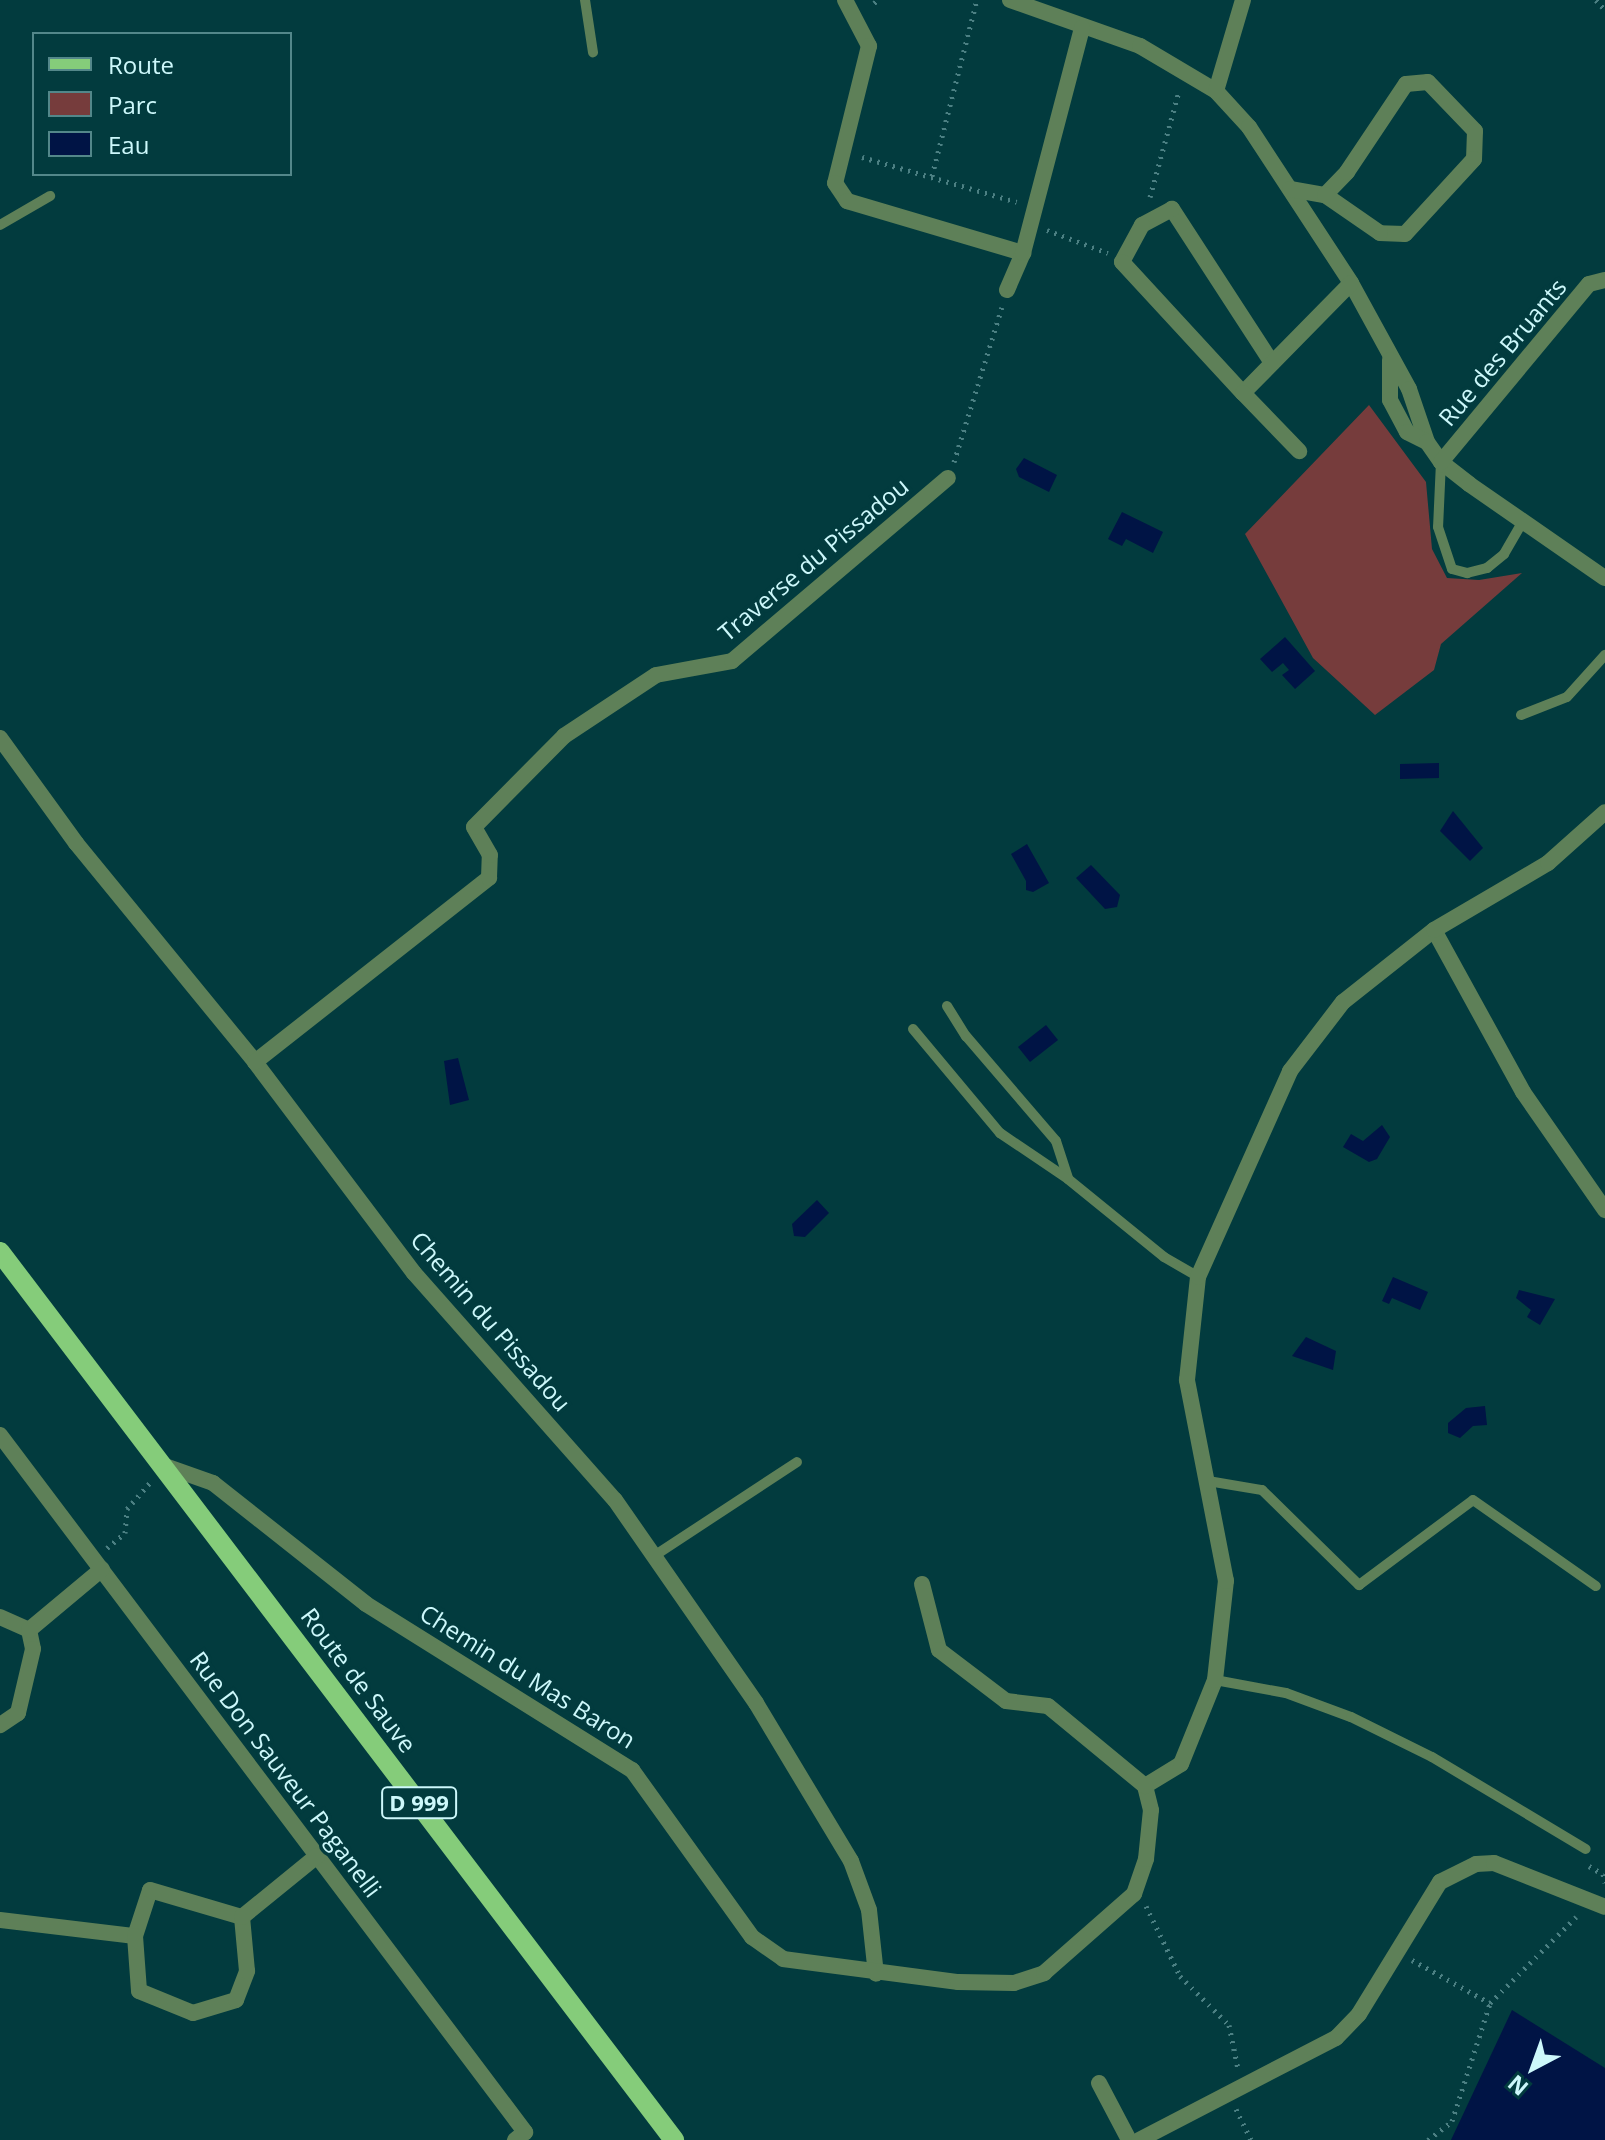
<!DOCTYPE html>
<style>
body{margin:0}
#map{position:relative;width:1605px;height:2140px;overflow:hidden;background:#023b3e;font-family:"Open Sans",sans-serif}
div>[style]{position:absolute}
.green>*{inset:0;background:#763c3c}
.water>*{inset:0;background:#001445}
.path>*{height:5px;margin-top:-2.5px;transform-origin:0;background:repeating-linear-gradient(90deg,#4c8083 0 2px,transparent 0 8px)}
.lane>*{height:10px;margin:-5px;padding:0 5px;transform-origin:5px;border-radius:5px;background:#5e8058}
.street>*{height:16px;margin:-8px;padding:0 8px;transform-origin:8px;border-radius:8px;background:#5e8058}
.primary>*{height:20px;margin:-10px;padding:0 10px;transform-origin:10px;border-radius:10px;background:#85cc7a}
span{translate:-50% -50%;white-space:nowrap;text-align:center;line-height:1.15;-webkit-text-stroke:7px #023b3e;paint-order:stroke}
.shield-label span{padding:2px 6px;background:#023b3e;border:2px solid;border-radius:6px;-webkit-text-stroke-width:0}
.shield-label{font-size:22px;color:#cdf8fb;font-weight:700}
.street-label{font-size:24px;color:#cdf8fb}
.legend{position:absolute;left:32px;top:32px;width:260px;height:144px;box-sizing:border-box;background:#023b3e;border:2px solid #53878a;margin:0;padding:10px 14px;list-style:none;font-size:24px;color:#cdf8fb}
.legend li{display:flex;align-items:center;gap:16px;height:40px}
.legend b{width:40px;border:2px solid #53878a}
.north{position:absolute;left:1493px;top:2028px;width:80px;height:80px;-webkit-text-stroke:6px #023b3e;paint-order:stroke;rotate:221deg;font-size:22px;font-weight:700;line-height:32px;text-align:center;color:#cdf8fb}
.north::after{content:'';display:block;margin:auto;width:28px;height:36px;background:#cdf8fb;clip-path:polygon(50% 0,100% 100%,50% 72%,0 100%)}
</style>
<div id="map">
<div class="green">
<div style="clip-path:polygon(1369px 405px,1426px 482px,1432px 549px,1447px 578px,1479px 580px,1522px 573px,1441px 644px,1434px 670px,1375px 715px,1313px 658px,1245px 534px)"></div>
</div>
<div class="water">
<div style="clip-path:polygon(1024px 458px,1057px 475px,1049px 492px,1019px 477px,1016px 469px)"></div>
<div style="clip-path:polygon(1122px 512px,1163px 532px,1153px 553px,1126px 539px,1122px 546px,1108px 539px)"></div>
<div style="clip-path:polygon(1285px 637px,1315px 671px,1295px 689px,1282px 675px,1289px 670px,1283px 663px,1272px 672px,1260px 659px)"></div>
<div style="clip-path:polygon(1439px 763px,1439px 778px,1400px 779px,1400px 764px)"></div>
<div style="clip-path:polygon(1453px 811px,1483px 848px,1470px 861px,1440px 831px)"></div>
<div style="clip-path:polygon(1027px 844px,1049px 883px,1033px 892px,1026px 890px,1026px 881px,1011px 854px)"></div>
<div style="clip-path:polygon(1091px 865px,1120px 895px,1117px 907px,1105px 909px,1076px 878px)"></div>
<div style="clip-path:polygon(1046px 1025px,1058px 1040px,1030px 1062px,1018px 1047px)"></div>
<div style="clip-path:polygon(458px 1058px,469px 1100px,450px 1105px,444px 1061px)"></div>
<div style="clip-path:polygon(1382px 1125px,1390px 1137px,1377px 1159px,1369px 1162px,1343px 1147px,1351px 1134px,1363px 1141px)"></div>
<div style="clip-path:polygon(817px 1200px,829px 1213px,805px 1237px,794px 1236px,792px 1224px)"></div>
<div style="clip-path:polygon(1393px 1277px,1428px 1292px,1420px 1310px,1392px 1298px,1389px 1304px,1382px 1301px)"></div>
<div style="clip-path:polygon(1519px 1290px,1555px 1299px,1540px 1325px,1527px 1317px,1531px 1310px,1516px 1298px)"></div>
<div style="clip-path:polygon(1306px 1337px,1336px 1351px,1333px 1370px,1292px 1356px)"></div>
<div style="clip-path:polygon(1485px 1406px,1487px 1425px,1473px 1426px,1460px 1438px,1448px 1433px,1448px 1423px,1466px 1408px)"></div>
<div style="clip-path:polygon(1512px 2010px,1605px 2068px,1605px 2140px,1451px 2140px)"></div>
</div>
<div class="path">
<div style="left:1596px;top:0;width:13px;rotate:48deg"></div>
<div style="left:874px;top:3px;width:5px;rotate:-37deg"></div>
<div style="left:862px;top:157px;width:161px;rotate:16.2deg"></div>
<div style="left:932px;top:176px;width:182px;rotate:-75.7deg"></div>
<div style="left:1150px;top:197px;width:110px;rotate:-74.7deg"></div>
<div style="left:1047px;top:230px;width:65px;rotate:20.7deg"></div>
<div style="left:954px;top:462px;width:162px;rotate:-72.8deg"></div>
<div style="left:107px;top:1548px;width:23px;rotate:-40deg"></div>
<div style="left:125px;top:1533px;width:24px;rotate:-85deg"></div>
<div style="left:127px;top:1509px;width:35px;rotate:-49deg"></div>
<div style="left:1589px;top:1866px;width:16px;rotate:30deg"></div>
<div style="left:1603px;top:1874px;width:9px;rotate:77deg"></div>
<div style="left:1146px;top:1906px;width:78px;rotate:64.1deg"></div>
<div style="left:1180px;top:1976px;width:69px;rotate:45deg"></div>
<div style="left:1229px;top:2025px;width:45px;rotate:78.4deg"></div>
<div style="left:1412px;top:1960px;width:89px;rotate:28.9deg"></div>
<div style="left:1236px;top:2109px;width:34px;rotate:64deg"></div>
<div style="left:1428px;top:2140px;width:31px;rotate:-38deg"></div>
<div style="left:1452px;top:2121px;width:124px;rotate:-72.1deg"></div>
<div style="left:1490px;top:2003px;width:122px;rotate:-45deg"></div>
</div>
<div class="lane">
<div style="left:585px;top:0;width:53px;rotate:81.3deg"></div>
<div style="left:0;top:225px;width:58px;rotate:-30.1deg"></div>
<div style="left:1441px;top:462px;width:65px;rotate:92.6deg"></div>
<div style="left:1438px;top:527px;width:44px;rotate:71.6deg"></div>
<div style="left:1452px;top:569px;width:16px;rotate:15deg"></div>
<div style="left:1467px;top:573px;width:21px;rotate:-14deg"></div>
<div style="left:1487px;top:568px;width:22px;rotate:-39deg"></div>
<div style="left:1504px;top:554px;width:38px;rotate:-60deg"></div>
<div style="left:1521px;top:715px;width:49px;rotate:-21.4deg"></div>
<div style="left:1567px;top:697px;width:57px;rotate:-47.9deg"></div>
<div style="left:947px;top:1006px;width:36px;rotate:58deg"></div>
<div style="left:966px;top:1036px;width:138px;rotate:49.4deg"></div>
<div style="left:1056px;top:1141px;width:40px;rotate:72deg"></div>
<div style="left:1068px;top:1179px;width:124px;rotate:39.1deg"></div>
<div style="left:1164px;top:1257px;width:39px;rotate:30deg"></div>
<div style="left:913px;top:1029px;width:136px;rotate:50.1deg"></div>
<div style="left:1000px;top:1133px;width:82px;rotate:34.1deg"></div>
<div style="left:1208px;top:1481px;width:55px;rotate:9.5deg"></div>
<div style="left:1262px;top:1490px;width:136px;rotate:44.4deg"></div>
<div style="left:1359px;top:1585px;width:142px;rotate:-36.7deg"></div>
<div style="left:1473px;top:1500px;width:150px;rotate:35deg"></div>
<div style="left:654px;top:1556px;width:171px;rotate:-33.3deg"></div>
<div style="left:1215px;top:1680px;width:72px;rotate:10.4deg"></div>
<div style="left:1286px;top:1693px;width:69px;rotate:20.3deg"></div>
<div style="left:1351px;top:1717px;width:90px;rotate:26.3deg"></div>
<div style="left:1432px;top:1757px;width:179px;rotate:30.9deg"></div>
</div>
<div class="street">
<div style="left:845px;top:0;width:52px;rotate:62.4deg"></div>
<div style="left:869px;top:46px;width:141px;rotate:103.9deg"></div>
<div style="left:835px;top:183px;width:22px;rotate:56deg"></div>
<div style="left:847px;top:201px;width:184px;rotate:16.5deg"></div>
<div style="left:1010px;top:0;width:138px;rotate:19.5deg"></div>
<div style="left:1140px;top:46px;width:88px;rotate:30.6deg"></div>
<div style="left:1216px;top:91px;width:49px;rotate:47.5deg"></div>
<div style="left:1249px;top:127px;width:186px;rotate:56.8deg"></div>
<div style="left:1351px;top:283px;width:121px;rotate:61.3deg"></div>
<div style="left:1409px;top:389px;width:56px;rotate:71.2deg"></div>
<div style="left:1216px;top:91px;width:95px;rotate:-73.5deg"></div>
<div style="left:1290px;top:189px;width:36px;rotate:10deg"></div>
<div style="left:1325px;top:195px;width:32px;rotate:-46deg"></div>
<div style="left:1347px;top:172px;width:106px;rotate:-56.2deg"></div>
<div style="left:1406px;top:84px;width:22px;rotate:-5deg"></div>
<div style="left:1428px;top:82px;width:68px;rotate:46.2deg"></div>
<div style="left:1475px;top:131px;width:28px;rotate:92deg"></div>
<div style="left:1474px;top:159px;width:102px;rotate:132.6deg"></div>
<div style="left:1405px;top:234px;width:25px;rotate:-178deg"></div>
<div style="left:1380px;top:233px;width:67px;rotate:-145.4deg"></div>
<div style="left:1007px;top:290px;width:40px;rotate:-66.6deg"></div>
<div style="left:1023px;top:253px;width:233px;rotate:-75.3deg"></div>
<div style="left:1390px;top:360px;width:40px;rotate:90deg"></div>
<div style="left:1390px;top:400px;width:36px;rotate:62deg"></div>
<div style="left:1407px;top:432px;width:22px;rotate:27deg"></div>
<div style="left:1427px;top:442px;width:24px;rotate:55deg"></div>
<div style="left:1441px;top:462px;width:36px;rotate:38deg"></div>
<div style="left:1469px;top:484px;width:165px;rotate:34.7deg"></div>
<div style="left:1272px;top:363px;width:184px;rotate:-123deg"></div>
<div style="left:1172px;top:209px;width:34px;rotate:152deg"></div>
<div style="left:1142px;top:225px;width:42px;rotate:118.4deg"></div>
<div style="left:1122px;top:262px;width:178px;rotate:47.3deg"></div>
<div style="left:1243px;top:393px;width:154px;rotate:-45.5deg"></div>
<div style="left:1243px;top:393px;width:81px;rotate:46deg"></div>
<div style="left:1441px;top:462px;width:231px;rotate:-50.3deg"></div>
<div style="left:1589px;top:284px;width:16px;rotate:-14deg"></div>
<div style="left:0;top:738px;width:130px;rotate:54.1deg"></div>
<div style="left:76px;top:843px;width:283px;rotate:50.7deg"></div>
<div style="left:255px;top:1062px;width:264px;rotate:53deg"></div>
<div style="left:414px;top:1273px;width:303px;rotate:48.5deg"></div>
<div style="left:615px;top:1500px;width:247px;rotate:55.2deg"></div>
<div style="left:756px;top:1703px;width:184px;rotate:59deg"></div>
<div style="left:851px;top:1861px;width:52px;rotate:69.8deg"></div>
<div style="left:869px;top:1910px;width:64px;rotate:83.8deg"></div>
<div style="left:1434px;top:930px;width:185px;rotate:61.2deg"></div>
<div style="left:1523px;top:1092px;width:144px;rotate:55.2deg"></div>
<div style="left:255px;top:1062px;width:298px;rotate:-38.2deg"></div>
<div style="left:489px;top:878px;width:23px;rotate:-88deg"></div>
<div style="left:490px;top:855px;width:32px;rotate:-120deg"></div>
<div style="left:474px;top:827px;width:128px;rotate:-45.3deg"></div>
<div style="left:564px;top:736px;width:110px;rotate:-33.5deg"></div>
<div style="left:656px;top:675px;width:77px;rotate:-10.4deg"></div>
<div style="left:732px;top:661px;width:283px;rotate:-40.3deg"></div>
<div style="left:0;top:1435px;width:873px;rotate:53.01deg"></div>
<div style="left:525px;top:2132px;width:13px;rotate:141deg"></div>
<div style="left:165px;top:1466px;width:51px;rotate:19.5deg"></div>
<div style="left:213px;top:1483px;width:195px;rotate:38.3deg"></div>
<div style="left:366px;top:1604px;width:314px;rotate:32deg"></div>
<div style="left:632px;top:1770px;width:206px;rotate:54.3deg"></div>
<div style="left:752px;top:1937px;width:38px;rotate:35deg"></div>
<div style="left:783px;top:1959px;width:177px;rotate:7.5deg"></div>
<div style="left:958px;top:1982px;width:56px;rotate:1deg"></div>
<div style="left:1014px;top:1983px;width:32px;rotate:-18deg"></div>
<div style="left:1044px;top:1973px;width:120px;rotate:-41.3deg"></div>
<div style="left:1134px;top:1894px;width:37px;rotate:-71deg"></div>
<div style="left:1146px;top:1859px;width:49px;rotate:-84.2deg"></div>
<div style="left:1151px;top:1810px;width:25px;rotate:-104deg"></div>
<div style="left:1145px;top:1786px;width:42px;rotate:-31.4deg"></div>
<div style="left:1181px;top:1764px;width:91px;rotate:-68deg"></div>
<div style="left:1215px;top:1680px;width:100px;rotate:-83.7deg"></div>
<div style="left:1226px;top:1581px;width:205px;rotate:-101deg"></div>
<div style="left:1187px;top:1380px;width:104px;rotate:-83.9deg"></div>
<div style="left:1198px;top:1277px;width:226px;rotate:-65.9deg"></div>
<div style="left:1290px;top:1071px;width:87px;rotate:-52.5deg"></div>
<div style="left:1343px;top:1002px;width:116px;rotate:-38.4deg"></div>
<div style="left:1434px;top:930px;width:132px;rotate:-30.4deg"></div>
<div style="left:1548px;top:863px;width:76px;rotate:-41.8deg"></div>
<div style="left:922px;top:1584px;width:68px;rotate:75.6deg"></div>
<div style="left:939px;top:1650px;width:84px;rotate:37.3deg"></div>
<div style="left:1006px;top:1701px;width:42px;rotate:6.8deg"></div>
<div style="left:1048px;top:1706px;width:126px;rotate:39.5deg"></div>
<div style="left:0;top:1617px;width:32px;rotate:24deg"></div>
<div style="left:29px;top:1630px;width:19px;rotate:78deg"></div>
<div style="left:33px;top:1649px;width:66px;rotate:103.2deg"></div>
<div style="left:18px;top:1713px;width:22px;rotate:146deg"></div>
<div style="left:29px;top:1630px;width:95px;rotate:-39.9deg"></div>
<div style="left:0;top:1920px;width:136px;rotate:6.8deg"></div>
<div style="left:135px;top:1936px;width:48px;rotate:-71.9deg"></div>
<div style="left:150px;top:1890px;width:96px;rotate:16.4deg"></div>
<div style="left:135px;top:1936px;width:55px;rotate:85.8deg"></div>
<div style="left:139px;top:1991px;width:58px;rotate:22.2deg"></div>
<div style="left:193px;top:2013px;width:45px;rotate:-16.8deg"></div>
<div style="left:236px;top:2000px;width:31px;rotate:-69deg"></div>
<div style="left:247px;top:1971px;width:54px;rotate:-95.3deg"></div>
<div style="left:242px;top:1917px;width:97px;rotate:-39.1deg"></div>
<div style="left:1099px;top:2083px;width:64px;rotate:62.2deg"></div>
<div style="left:1139px;top:2140px;width:222px;rotate:-27.4deg"></div>
<div style="left:1336px;top:2038px;width:33px;rotate:-46deg"></div>
<div style="left:1359px;top:2014px;width:155px;rotate:-58.5deg"></div>
<div style="left:1440px;top:1882px;width:40px;rotate:-26.6deg"></div>
<div style="left:1476px;top:1864px;width:18px;rotate:-3deg"></div>
<div style="left:1494px;top:1863px;width:119px;rotate:21.6deg"></div>
</div>
<div class="primary">
<div style="left:0;top:1252px;width:1115px;rotate:52.8deg"></div>
</div>
<div class="shield-label">
<span style="left:419px;top:1803px">D 999</span>
</div>
<div class="street-label">
<span style="left:1502px;top:352px;rotate:-50deg">Rue des Bruants</span>
<span style="left:813px;top:559px;rotate:-40deg">Traverse du Pissadou</span>
<span style="left:491px;top:1321px;rotate:49deg">Chemin du Pissadou</span>
<span style="left:528px;top:1676px;rotate:32deg">Chemin du Mas Baron</span>
<span style="left:359px;top:1680px;rotate:53deg">Route de Sauve</span>
<span style="left:286px;top:1774px;rotate:53deg">Rue Don Sauveur Paganelli</span>
</div>
<ul class="legend">
<li><b style="height:10px;background:#85cc7a"></b>Route</li>
<li><b style="height:22px;background:#763c3c"></b>Parc</li>
<li><b style="height:22px;background:#001445"></b>Eau</li>
</ul>
<div class="north">N</div>
</div>
